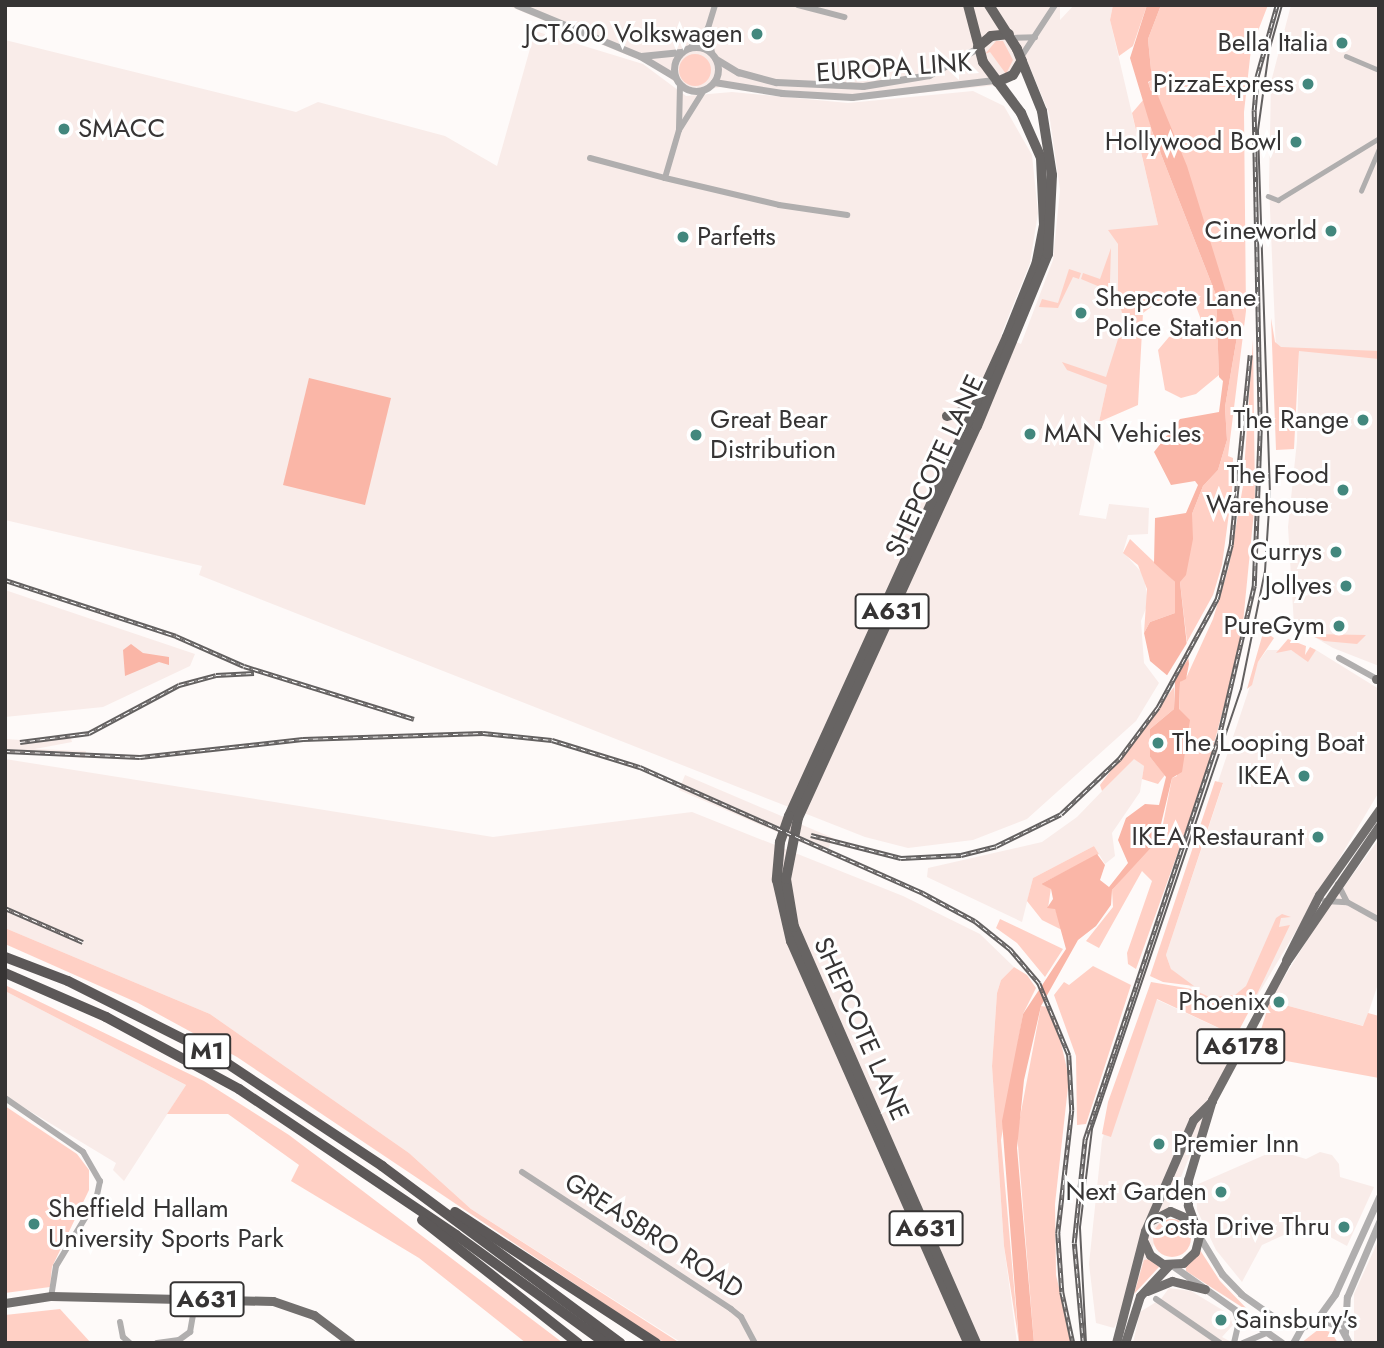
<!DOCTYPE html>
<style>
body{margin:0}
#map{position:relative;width:1384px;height:1348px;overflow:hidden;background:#fefaf9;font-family:Jost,sans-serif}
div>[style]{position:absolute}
.built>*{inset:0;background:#f9ece9}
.green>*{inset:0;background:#ffd0c5}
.round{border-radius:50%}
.water>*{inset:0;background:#fab6a7}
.pier>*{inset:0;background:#fefaf9}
.pedestrian>*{height:4.5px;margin:-2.25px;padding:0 2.25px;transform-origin:2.25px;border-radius:2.25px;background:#b0aeae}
.minor>*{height:6px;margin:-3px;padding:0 3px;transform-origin:3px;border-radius:3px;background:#b0aeae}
.tertiary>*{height:7px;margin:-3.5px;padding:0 3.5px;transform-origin:3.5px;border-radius:3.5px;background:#b0aeae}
.tertiary>.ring{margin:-3.5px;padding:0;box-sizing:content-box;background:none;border:7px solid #b0aeae;border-radius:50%}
.primary>*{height:9px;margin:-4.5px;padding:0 4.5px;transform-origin:4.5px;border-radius:4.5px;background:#726f6e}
.trunk>*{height:10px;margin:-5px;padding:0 5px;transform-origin:5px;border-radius:5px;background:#676463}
.motorway>*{height:10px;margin:-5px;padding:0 5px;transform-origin:5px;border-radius:5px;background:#5c5858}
.tram>*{height:2px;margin:-1px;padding:0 1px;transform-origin:1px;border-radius:1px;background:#636060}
.rail>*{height:4.5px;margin-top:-2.25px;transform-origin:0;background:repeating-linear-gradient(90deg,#fff 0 5px,#636060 0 10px);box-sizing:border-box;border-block:2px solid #636060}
.dots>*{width:19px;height:19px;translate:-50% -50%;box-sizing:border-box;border:4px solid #fff;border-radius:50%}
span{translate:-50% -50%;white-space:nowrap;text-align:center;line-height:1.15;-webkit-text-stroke:6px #fff;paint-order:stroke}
.shield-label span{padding:2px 5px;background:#fff;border:2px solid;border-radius:5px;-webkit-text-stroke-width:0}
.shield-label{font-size:24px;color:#363434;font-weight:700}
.poi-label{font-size:26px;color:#363434}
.right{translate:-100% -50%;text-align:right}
.left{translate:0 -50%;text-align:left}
.street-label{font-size:26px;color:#363434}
.frame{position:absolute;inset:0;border:7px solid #363434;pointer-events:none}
</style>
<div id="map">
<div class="built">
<div style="clip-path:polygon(506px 5px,1060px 5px,1060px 20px,1074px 5px,1113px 5px,1110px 20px,1158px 225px,1107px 385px,1079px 515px,1106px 519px,1109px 504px,1149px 508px,1148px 534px,1128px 535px,1123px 552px,1144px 575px,1148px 603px,1141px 621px,1144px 663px,1159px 683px,1136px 721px,1027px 819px,973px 840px,908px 848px,865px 837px,199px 575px,202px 566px,5px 520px,5px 40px,296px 112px,318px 102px,445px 136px,497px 166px,535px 31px,643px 64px,686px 96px,732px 92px,848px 103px,973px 91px,1004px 106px,1032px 155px,1038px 213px,1030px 263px,1001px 335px,1021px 344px,1053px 260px,1060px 190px,1049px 113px,1026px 58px,997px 85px,930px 92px,876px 97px,727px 86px,688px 93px,656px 67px)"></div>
<div style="clip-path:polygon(1291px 5px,1379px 5px,1379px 666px,1333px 648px,1294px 625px,1288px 527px,1297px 441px,1299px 352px,1276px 351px,1269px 186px,1271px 82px)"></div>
<div style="clip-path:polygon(5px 590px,195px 654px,190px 666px,103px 707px,5px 717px)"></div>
<div style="clip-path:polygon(1267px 650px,1291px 650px,1308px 661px,1316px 650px,1379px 689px,1379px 792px,1256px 998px,1228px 1004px,1195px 991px,1171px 969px,1166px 955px,1223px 784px,1218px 782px,1258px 662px)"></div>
<div style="clip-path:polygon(70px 735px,72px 742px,35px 749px,86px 751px,85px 758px,5px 753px,5px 739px,38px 741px)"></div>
<div style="clip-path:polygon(1134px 758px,1144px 766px,1140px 792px,1112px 833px,1115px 856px,1105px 864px,1094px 846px,1033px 878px,1022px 922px,927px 877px,928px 868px,1042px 842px,1077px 817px)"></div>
<div style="clip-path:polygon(5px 759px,493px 837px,692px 812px,903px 896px,980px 934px,1014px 967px,1001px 980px,997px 993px,992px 1066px,1004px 1246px,1017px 1343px,682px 1343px,471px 1209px,409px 1153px,210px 1014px,5px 928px)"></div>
<div style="clip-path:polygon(685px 775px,833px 838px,826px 853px,679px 790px)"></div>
<div style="clip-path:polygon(1379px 839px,1379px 981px,1364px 1026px,1270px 1001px,1318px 922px)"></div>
<div style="clip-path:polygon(5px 991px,186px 1085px,124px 1181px,113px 1170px,116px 1163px,5px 1096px)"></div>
<div style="clip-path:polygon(1149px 996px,1238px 1037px,1144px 1268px,1114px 1328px,1096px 1323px,1089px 1264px,1102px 1140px)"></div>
<div style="clip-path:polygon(1276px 1150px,1306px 1159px,1320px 1152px,1332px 1155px,1339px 1164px,1340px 1177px,1374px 1187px,1347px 1246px,1302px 1222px,1295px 1230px,1262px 1245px,1242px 1282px,1216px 1250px,1197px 1210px,1196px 1185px)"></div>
<div style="clip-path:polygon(1379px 1239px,1379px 1343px,1354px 1343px,1354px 1294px)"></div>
<div style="clip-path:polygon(1169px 1288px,1191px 1291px,1229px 1314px,1233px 1325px,1222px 1337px,1233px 1343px,1133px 1343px,1140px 1312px,1161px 1299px)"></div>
</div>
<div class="green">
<div style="clip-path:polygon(1113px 5px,1147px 5px,1133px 46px,1119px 56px,1110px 20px)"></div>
<div style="clip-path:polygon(1161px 5px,1268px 5px,1251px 49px,1244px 112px,1246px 311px,1228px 456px,1233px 458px,1232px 491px,1222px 565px,1213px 595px,1187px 642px,1180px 582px,1192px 514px,1203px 486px,1218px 470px,1227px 440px,1225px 407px,1238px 331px,1184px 164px,1148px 83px,1152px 80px,1148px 39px)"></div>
<div style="clip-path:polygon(996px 41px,1003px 41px,1013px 60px,1006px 74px,990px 52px,985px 54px)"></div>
<div class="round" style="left:679px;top:54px;width:32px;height:32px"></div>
<div style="clip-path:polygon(1144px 99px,1152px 131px,1216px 295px,1219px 375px,1196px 394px,1181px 398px,1165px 390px,1158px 350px,1169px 337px,1203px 325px,1194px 301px,1174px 290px,1143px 313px,1138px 405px,1099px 422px,1107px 385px,1067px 370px,1062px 362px,1106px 377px,1124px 320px,1118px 298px,1118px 244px,1108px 230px,1158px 225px,1132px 113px)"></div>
<div style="clip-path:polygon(1111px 248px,1110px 282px,1112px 292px,1081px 279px,1083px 273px,1100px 279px)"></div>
<div style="clip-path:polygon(1069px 269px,1081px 273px,1079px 279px,1073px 277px,1058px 308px,1039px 307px,1042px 299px,1058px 303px)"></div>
<div style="clip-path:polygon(1271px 318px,1275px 342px,1281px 347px,1379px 351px,1379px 359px,1299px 351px,1294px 449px,1276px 450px)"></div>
<div style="clip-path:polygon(1253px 339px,1255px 501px,1241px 643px,1205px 777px,1136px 969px,1128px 964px,1127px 953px,1152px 881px,1142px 871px,1099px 948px,1086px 941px,1113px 907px,1112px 890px,1161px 834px,1172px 778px,1177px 776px,1180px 682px,1187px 676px,1213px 619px,1229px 566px,1243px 486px)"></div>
<div style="clip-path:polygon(1130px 539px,1175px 582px,1175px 613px,1150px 622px,1144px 633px,1147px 589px,1138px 565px,1123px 553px)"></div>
<div style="clip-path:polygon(1272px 623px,1274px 627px,1267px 633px,1274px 638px,1258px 662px,1252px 685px,1247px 689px,1265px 626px)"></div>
<div style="clip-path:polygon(1310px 632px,1312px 634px,1366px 635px,1357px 644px,1324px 641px,1310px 635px)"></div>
<div style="clip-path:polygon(1288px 639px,1306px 646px,1305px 655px,1310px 647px,1316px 650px,1308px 662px,1291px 650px,1276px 653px)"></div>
<div style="clip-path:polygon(1174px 687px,1174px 709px,1150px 729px,1150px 757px,1165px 775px,1158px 784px,1142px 779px,1144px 766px,1134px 759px,1102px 791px,1100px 785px)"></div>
<div style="clip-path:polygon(1215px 781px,1223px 783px,1166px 955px,1171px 969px,1194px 986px,1163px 982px,1150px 976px)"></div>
<div style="clip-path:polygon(1094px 846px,1099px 854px,1041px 884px,1051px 888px,1048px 908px,1055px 908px,1062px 930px,1042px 920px,1027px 901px,1033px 878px)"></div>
<div style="clip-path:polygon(1282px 914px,1291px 917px,1281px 918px,1279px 927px,1290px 925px,1257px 994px,1230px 1001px,1215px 997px,1235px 995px,1246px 986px,1276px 918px)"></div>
<div style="clip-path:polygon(1000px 919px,1063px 949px,1045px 977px,1017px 943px,996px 928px)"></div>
<div style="clip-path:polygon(5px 928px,210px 1014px,409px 1153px,471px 1209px,680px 1343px,665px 1343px,642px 1329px,237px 1057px,138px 1003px,5px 944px)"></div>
<div style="clip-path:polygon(1093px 966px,1131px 985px,1086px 1124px,1077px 1125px,1076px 1056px,1054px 995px,1064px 982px,1069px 985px)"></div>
<div style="clip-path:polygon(1014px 967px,1027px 975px,1036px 988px,1023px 1014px,1001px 1140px,1019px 1343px,1004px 1246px,992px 1066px,997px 993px,1001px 980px)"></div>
<div style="clip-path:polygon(1151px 982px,1192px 989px,1223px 1003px,1256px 998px,1236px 1036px,1157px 999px,1111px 1137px,1102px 1134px,1108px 1102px)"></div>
<div style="clip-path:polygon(5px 985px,204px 1081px,289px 1135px,563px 1343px,526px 1343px,419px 1258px,291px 1181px,299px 1165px,228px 1114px,167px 1114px,186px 1085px,5px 991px)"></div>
<div style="clip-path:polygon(1270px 1001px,1363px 1026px,1368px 1013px,1379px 1016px,1379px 1078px,1253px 1055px)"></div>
<div style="clip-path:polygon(1041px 1006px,1048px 1007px,1057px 1025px,1069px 1078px,1055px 1204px,1056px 1275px,1072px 1343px,1034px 1343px,1017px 1133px)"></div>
<div style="clip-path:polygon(5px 1106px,77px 1154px,89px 1170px,89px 1190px,52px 1267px,50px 1287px,5px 1293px)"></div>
<div class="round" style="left:1153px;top:1219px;width:38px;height:38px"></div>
<div style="clip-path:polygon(1200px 1250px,1220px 1281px,1251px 1313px,1186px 1271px,1186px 1265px)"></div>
<div style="clip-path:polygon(1149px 1259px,1159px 1267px,1134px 1294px,1144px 1260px)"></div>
<div style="clip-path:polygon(60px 1309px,91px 1343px,5px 1343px,5px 1315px)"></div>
<div style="clip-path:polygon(1319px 1329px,1331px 1332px,1338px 1343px,1301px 1343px)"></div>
</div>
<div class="water">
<div style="clip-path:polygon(1147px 5px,1161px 5px,1148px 39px,1152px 80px,1148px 82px,1151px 91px,1156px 91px,1187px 166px,1238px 331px,1225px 407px,1227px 440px,1218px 470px,1203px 486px,1192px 514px,1193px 539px,1186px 575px,1180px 582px,1189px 664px,1186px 679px,1180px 682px,1179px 709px,1190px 720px,1182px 772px,1172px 778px,1157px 841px,1112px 890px,1111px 905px,1096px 926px,1078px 940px,1041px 1006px,1024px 1080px,1017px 1148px,1034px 1343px,1019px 1343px,1002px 1121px,1023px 1014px,1066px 949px,1055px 909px,1047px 908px,1053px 899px,1051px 889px,1041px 884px,1097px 854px,1105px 865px,1100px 880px,1109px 887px,1128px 863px,1118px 840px,1126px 818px,1145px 804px,1159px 805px,1166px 777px,1150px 757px,1150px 729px,1174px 709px,1175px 682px,1150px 661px,1144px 633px,1150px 622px,1175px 613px,1175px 582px,1154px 563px,1155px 518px,1186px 513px,1198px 485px,1195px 481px,1171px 485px,1154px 452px,1180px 419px,1219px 412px,1223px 381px,1219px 377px,1216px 295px,1152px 131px,1130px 58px)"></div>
<div style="clip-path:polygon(309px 378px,391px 398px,365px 505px,283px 485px)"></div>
<div style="clip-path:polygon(131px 644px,143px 653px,169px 657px,169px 665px,159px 662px,125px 676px,123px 650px)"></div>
</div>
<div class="pier">
<div style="clip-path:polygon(1190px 638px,1192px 653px,1171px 685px,1166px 677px)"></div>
</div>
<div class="pedestrian">
<div style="left:1346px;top:56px;width:36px;rotate:23deg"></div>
<div style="left:1361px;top:191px;width:46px;rotate:-66.8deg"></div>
<div style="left:1268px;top:196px;width:11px;rotate:22deg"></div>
<div style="left:1278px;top:200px;width:119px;rotate:-31.5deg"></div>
</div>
<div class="minor">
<div style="left:798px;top:5px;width:48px;rotate:14.6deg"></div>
<div style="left:708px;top:28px;width:25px;rotate:81deg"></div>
<div style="left:1011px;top:38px;width:24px;rotate:-2deg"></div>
<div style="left:691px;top:47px;width:25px;rotate:-48deg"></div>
<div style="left:708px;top:28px;width:24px;rotate:-73deg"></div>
<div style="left:1021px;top:57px;width:62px;rotate:-56.8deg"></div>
<div style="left:680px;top:85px;width:45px;rotate:91.3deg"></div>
<div style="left:679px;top:130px;width:50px;rotate:106.3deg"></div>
<div style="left:665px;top:178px;width:117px;rotate:13.3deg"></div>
<div style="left:779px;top:205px;width:69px;rotate:8.4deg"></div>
<div style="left:679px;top:130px;width:47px;rotate:-58deg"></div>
<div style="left:590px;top:158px;width:78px;rotate:14.9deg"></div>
<div style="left:1339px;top:658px;width:43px;rotate:28.9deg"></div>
<div style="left:1325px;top:901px;width:22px;rotate:3deg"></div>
<div style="left:1347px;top:902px;width:20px;rotate:-117deg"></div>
<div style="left:1347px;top:902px;width:37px;rotate:29deg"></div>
<div style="left:5px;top:1098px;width:95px;rotate:34.7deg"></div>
<div style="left:83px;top:1152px;width:34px;rotate:60deg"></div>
<div style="left:100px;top:1181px;width:19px;rotate:102deg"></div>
<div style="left:96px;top:1200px;width:77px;rotate:121.2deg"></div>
<div style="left:56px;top:1266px;width:30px;rotate:99deg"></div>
<div style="left:522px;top:1172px;width:250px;rotate:33.2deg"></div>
<div style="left:731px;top:1309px;width:13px;rotate:39deg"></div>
<div style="left:741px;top:1317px;width:30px;rotate:62deg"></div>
<div style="left:1156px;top:1299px;width:78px;rotate:34.5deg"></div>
<div style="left:120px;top:1322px;width:15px;rotate:79deg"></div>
<div style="left:123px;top:1337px;width:9px;rotate:41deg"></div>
<div style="left:157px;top:1343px;width:22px;rotate:-8deg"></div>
<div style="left:179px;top:1340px;width:14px;rotate:-36deg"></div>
<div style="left:190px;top:1332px;width:34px;rotate:-80deg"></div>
<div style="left:1234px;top:1343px;width:22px;rotate:-77deg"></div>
<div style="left:1239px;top:1322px;width:12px;rotate:-110deg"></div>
<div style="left:1243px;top:1343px;width:26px;rotate:-23deg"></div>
</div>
<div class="tertiary">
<div style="left:517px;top:5px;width:133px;rotate:22.5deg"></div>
<div style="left:640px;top:56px;width:41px;rotate:31deg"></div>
<div class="ring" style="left:674px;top:47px;width:37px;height:37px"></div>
<div style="left:641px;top:56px;width:40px;rotate:-5.7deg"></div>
<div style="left:716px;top:59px;width:26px;rotate:31deg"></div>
<div style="left:738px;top:72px;width:39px;rotate:15deg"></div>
<div style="left:776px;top:82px;width:87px;rotate:2.6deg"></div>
<div style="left:863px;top:86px;width:67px;rotate:-9.5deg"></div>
<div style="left:929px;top:75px;width:56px;rotate:-28.9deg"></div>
<div style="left:714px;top:82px;width:69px;rotate:9.2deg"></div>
<div style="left:782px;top:93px;width:70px;rotate:3.3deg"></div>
<div style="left:852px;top:97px;width:143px;rotate:-6.8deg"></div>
<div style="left:1199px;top:1236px;width:44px;rotate:58.8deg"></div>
<div style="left:1222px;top:1274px;width:28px;rotate:46deg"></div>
<div style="left:1241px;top:1294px;width:45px;rotate:35.1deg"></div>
<div style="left:1278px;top:1320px;width:25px;rotate:16deg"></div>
<div style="left:1173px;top:1266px;width:133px;rotate:35.2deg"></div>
<div style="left:1317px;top:1319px;width:31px;rotate:-54deg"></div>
<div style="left:1335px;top:1294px;width:107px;rotate:-65.6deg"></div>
<div style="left:1345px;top:1332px;width:35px;rotate:-87deg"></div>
<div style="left:1347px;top:1297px;width:82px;rotate:-66.9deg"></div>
<div style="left:1293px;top:1343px;width:18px;rotate:-61deg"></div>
<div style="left:1302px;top:1327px;width:22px;rotate:-22deg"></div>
<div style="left:1322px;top:1319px;width:21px;rotate:25deg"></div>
<div style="left:1341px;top:1328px;width:17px;rotate:62deg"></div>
</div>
<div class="primary">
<div style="left:1376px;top:679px;width:3px"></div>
<div style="left:1286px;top:960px;width:73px;rotate:-63.1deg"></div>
<div style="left:1319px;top:895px;width:104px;rotate:-54.8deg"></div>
<div style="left:1152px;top:1220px;width:20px;rotate:-27deg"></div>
<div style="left:1170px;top:1211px;width:23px;rotate:23deg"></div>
<div style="left:1144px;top:1242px;width:14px;rotate:65deg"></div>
<div style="left:1150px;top:1255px;width:16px;rotate:35deg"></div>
<div style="left:1163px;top:1264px;width:20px;rotate:-3deg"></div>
<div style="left:1183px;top:1263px;width:16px;rotate:-43deg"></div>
<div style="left:1195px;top:1252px;width:16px;rotate:-76deg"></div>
<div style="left:1199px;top:1236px;width:33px;rotate:-110deg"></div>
<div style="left:1188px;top:1205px;width:25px;rotate:-90deg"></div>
<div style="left:1188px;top:1180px;width:84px;rotate:-73.3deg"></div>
<div style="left:1212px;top:1100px;width:157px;rotate:-61.8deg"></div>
<div style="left:1286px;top:962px;width:165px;rotate:-55.6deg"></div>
<div style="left:1147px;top:1291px;width:27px;rotate:-22deg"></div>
<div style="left:1172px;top:1281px;width:34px;rotate:14deg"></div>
<div style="left:5px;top:1303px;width:47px;rotate:-8.7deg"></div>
<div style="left:51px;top:1296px;width:222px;rotate:1.3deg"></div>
<div style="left:273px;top:1301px;width:43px;rotate:18.9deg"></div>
<div style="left:314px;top:1315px;width:46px;rotate:37.1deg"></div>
<div style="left:1116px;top:1343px;width:116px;rotate:-75.5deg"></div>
<div style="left:1145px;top:1231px;width:121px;rotate:-66.6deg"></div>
<div style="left:1193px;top:1120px;width:27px;rotate:-45deg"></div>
<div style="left:1125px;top:1343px;width:49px;rotate:-72.3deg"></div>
<div style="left:1140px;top:1296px;width:42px;rotate:-46.9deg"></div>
</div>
<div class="trunk">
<div style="left:968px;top:5px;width:59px;rotate:75.3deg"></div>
<div style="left:983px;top:62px;width:64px;rotate:53.3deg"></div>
<div style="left:1021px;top:113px;width:49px;rotate:66deg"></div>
<div style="left:1041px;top:158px;width:67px;rotate:87.4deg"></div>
<div style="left:1044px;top:225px;width:38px;rotate:101deg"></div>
<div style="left:1037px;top:262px;width:81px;rotate:111.8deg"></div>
<div style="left:1007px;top:337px;width:526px;rotate:114.47deg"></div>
<div style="left:789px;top:816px;width:28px;rotate:109deg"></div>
<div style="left:780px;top:842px;width:38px;rotate:95deg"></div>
<div style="left:777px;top:880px;width:63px;rotate:77.1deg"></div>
<div style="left:791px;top:941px;width:439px;rotate:66.2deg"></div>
<div style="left:978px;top:47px;width:17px;rotate:-40deg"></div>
<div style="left:991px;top:36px;width:18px;rotate:-6deg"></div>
<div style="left:997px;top:82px;width:17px;rotate:-24deg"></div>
<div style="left:1013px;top:75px;width:17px;rotate:-59deg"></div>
<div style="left:947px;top:416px;width:29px;rotate:-16deg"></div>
<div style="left:976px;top:1343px;width:454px;rotate:-113.6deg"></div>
<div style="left:794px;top:927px;width:49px;rotate:-99.5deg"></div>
<div style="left:786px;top:879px;width:62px;rotate:-78.9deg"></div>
<div style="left:798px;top:818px;width:431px;rotate:-65.5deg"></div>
<div style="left:977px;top:426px;width:186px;rotate:-67.6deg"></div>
<div style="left:1048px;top:254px;width:79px;rotate:-87.1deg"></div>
<div style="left:1052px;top:175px;width:65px;rotate:-98.9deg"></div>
<div style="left:1042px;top:111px;width:67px;rotate:-112deg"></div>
<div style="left:1017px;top:49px;width:52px;rotate:-122.5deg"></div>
</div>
<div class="motorway">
<div style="left:5px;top:957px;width:67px;rotate:20.9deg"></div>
<div style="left:68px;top:981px;width:162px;rotate:26.7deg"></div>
<div style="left:213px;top:1054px;width:203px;rotate:33.5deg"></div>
<div style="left:382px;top:1166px;width:297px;rotate:36.6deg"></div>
<div style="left:5px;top:973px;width:110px;rotate:23.5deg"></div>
<div style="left:106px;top:1017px;width:151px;rotate:28.4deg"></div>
<div style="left:239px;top:1089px;width:262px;rotate:33.9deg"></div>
<div style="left:456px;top:1235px;width:184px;rotate:35.9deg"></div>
<div style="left:455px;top:1212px;width:240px;rotate:33.1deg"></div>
<div style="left:422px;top:1220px;width:199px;rotate:38.3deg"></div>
</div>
<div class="tram">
<div style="left:1086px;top:1343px;width:116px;rotate:-93deg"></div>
<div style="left:1080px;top:1227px;width:99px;rotate:-83deg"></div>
<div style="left:1092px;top:1129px;width:465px;rotate:-71.3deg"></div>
<div style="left:1241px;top:689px;width:120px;rotate:-78.5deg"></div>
<div style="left:1265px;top:571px;width:77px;rotate:-86.3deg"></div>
<div style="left:1270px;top:494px;width:364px;rotate:-91.9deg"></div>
<div style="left:1258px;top:130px;width:80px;rotate:-82.1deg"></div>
<div style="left:1269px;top:51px;width:48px;rotate:-74.2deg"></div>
</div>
<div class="rail">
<div style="left:5px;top:580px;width:180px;rotate:18.1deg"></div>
<div style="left:176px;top:636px;width:74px;rotate:23.8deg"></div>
<div style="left:244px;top:666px;width:178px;rotate:17.3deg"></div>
<div style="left:20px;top:742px;width:70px;rotate:-7.4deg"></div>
<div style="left:89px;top:733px;width:102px;rotate:-28.1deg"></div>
<div style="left:179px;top:685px;width:38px;rotate:-15deg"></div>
<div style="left:216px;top:675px;width:38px;rotate:-3deg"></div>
<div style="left:5px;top:751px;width:135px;rotate:2.5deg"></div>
<div style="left:140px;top:757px;width:164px;rotate:-6.3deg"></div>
<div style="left:303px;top:739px;width:180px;rotate:-1.9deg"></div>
<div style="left:483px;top:733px;width:69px;rotate:5.8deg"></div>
<div style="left:552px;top:740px;width:92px;rotate:17.1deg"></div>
<div style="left:640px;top:767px;width:310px;rotate:24deg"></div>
<div style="left:923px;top:893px;width:59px;rotate:28.3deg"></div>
<div style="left:975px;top:921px;width:45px;rotate:38.7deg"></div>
<div style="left:1010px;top:949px;width:45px;rotate:49.5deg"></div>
<div style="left:1039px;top:983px;width:78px;rotate:67.4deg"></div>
<div style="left:1069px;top:1055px;width:55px;rotate:86.9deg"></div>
<div style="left:1072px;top:1110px;width:124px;rotate:96.5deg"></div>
<div style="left:1058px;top:1233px;width:59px;rotate:86.1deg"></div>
<div style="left:1062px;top:1292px;width:52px;rotate:77.8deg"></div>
<div style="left:811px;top:835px;width:93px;rotate:14.3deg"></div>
<div style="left:901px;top:858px;width:60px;rotate:-2.9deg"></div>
<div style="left:961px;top:855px;width:36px;rotate:-14deg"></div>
<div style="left:996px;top:846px;width:72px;rotate:-26.2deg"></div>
<div style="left:1061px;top:814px;width:80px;rotate:-43.5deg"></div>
<div style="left:1119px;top:759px;width:65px;rotate:-53.1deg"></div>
<div style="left:1158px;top:707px;width:123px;rotate:-61.4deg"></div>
<div style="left:1217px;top:599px;width:56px;rotate:-75.5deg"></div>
<div style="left:1231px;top:545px;width:191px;rotate:-84.3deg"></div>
<div style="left:5px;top:908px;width:85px;rotate:23.6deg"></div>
<div style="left:1083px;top:1343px;width:100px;rotate:-95.1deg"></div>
<div style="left:1074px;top:1243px;width:105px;rotate:-84deg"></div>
<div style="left:1085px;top:1139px;width:429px;rotate:-71.6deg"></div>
<div style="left:1220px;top:732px;width:150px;rotate:-76.9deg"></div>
<div style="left:1254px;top:586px;width:159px;rotate:-87.8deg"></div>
<div style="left:1260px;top:427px;width:317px;rotate:-91.1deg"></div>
<div style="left:1254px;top:110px;width:34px;rotate:-85deg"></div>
<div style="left:1257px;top:76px;width:74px;rotate:-74.3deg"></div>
</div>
<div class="dots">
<div style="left:757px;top:34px;background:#42877d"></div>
<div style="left:1342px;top:43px;background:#42877d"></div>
<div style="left:1308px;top:84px;background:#42877d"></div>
<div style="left:64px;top:129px;background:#42877d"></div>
<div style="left:1296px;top:142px;background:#42877d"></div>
<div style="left:1331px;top:231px;background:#42877d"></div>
<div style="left:683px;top:237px;background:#42877d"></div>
<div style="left:1081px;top:313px;background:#42877d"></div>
<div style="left:1363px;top:420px;background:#42877d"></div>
<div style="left:1030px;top:434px;background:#42877d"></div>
<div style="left:696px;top:435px;background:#42877d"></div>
<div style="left:1343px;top:490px;background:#42877d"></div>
<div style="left:1336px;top:552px;background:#42877d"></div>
<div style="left:1346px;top:586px;background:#42877d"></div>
<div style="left:1339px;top:626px;background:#42877d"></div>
<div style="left:1158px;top:743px;background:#42877d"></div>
<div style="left:1304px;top:776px;background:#42877d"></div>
<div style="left:1318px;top:837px;background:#42877d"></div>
<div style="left:1279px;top:1002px;background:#42877d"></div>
<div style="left:1159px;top:1144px;background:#42877d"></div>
<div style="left:1221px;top:1192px;background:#42877d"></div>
<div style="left:34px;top:1224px;background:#42877d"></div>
<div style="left:1344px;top:1227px;background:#42877d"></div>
<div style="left:1221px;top:1320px;background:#42877d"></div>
</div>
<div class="shield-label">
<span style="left:892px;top:611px">A631</span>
<span style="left:1241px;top:1046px">A6178</span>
<span style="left:207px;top:1051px">M1</span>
<span style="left:926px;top:1228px">A631</span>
<span style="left:207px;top:1299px">A631</span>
</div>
<div class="poi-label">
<span class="right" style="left:743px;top:34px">JCT600 Volkswagen</span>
<span class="right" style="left:1328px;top:43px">Bella Italia</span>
<span class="right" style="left:1294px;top:84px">PizzaExpress</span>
<span class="left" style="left:78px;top:129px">SMACC</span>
<span class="right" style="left:1282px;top:142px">Hollywood Bowl</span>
<span class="right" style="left:1317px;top:231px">Cineworld</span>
<span class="left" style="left:697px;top:237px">Parfetts</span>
<span class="left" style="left:1095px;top:313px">Shepcote Lane<br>Police Station</span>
<span class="left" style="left:710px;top:435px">Great Bear<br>Distribution</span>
<span class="right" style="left:1349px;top:420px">The Range</span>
<span class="left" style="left:1044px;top:434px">MAN Vehicles</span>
<span class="right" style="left:1329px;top:490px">The Food<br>Warehouse</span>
<span class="right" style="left:1322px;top:552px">Currys</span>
<span class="right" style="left:1332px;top:586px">Jollyes</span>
<span class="right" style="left:1325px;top:626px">PureGym</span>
<span class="left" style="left:1172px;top:743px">The Looping Boat</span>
<span class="right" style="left:1290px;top:776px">IKEA</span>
<span class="right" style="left:1304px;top:837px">IKEA Restaurant</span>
<span class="right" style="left:1265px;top:1002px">Phoenix</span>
<span class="left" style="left:1173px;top:1144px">Premier Inn</span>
<span class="right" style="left:1207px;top:1192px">Next Garden</span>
<span class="left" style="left:48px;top:1224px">Sheffield Hallam<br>University Sports Park</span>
<span class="right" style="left:1330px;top:1227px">Costa Drive Thru</span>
<span class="left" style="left:1235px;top:1320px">Sainsbury's</span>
</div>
<div class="street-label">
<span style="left:894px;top:68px;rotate:-4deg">EUROPA LINK</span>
<span style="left:935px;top:466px;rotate:-65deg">SHEPCOTE LANE</span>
<span style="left:861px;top:1029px;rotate:66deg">SHEPCOTE LANE</span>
<span style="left:654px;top:1236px;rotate:33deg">GREASBRO ROAD</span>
</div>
<div class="frame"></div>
</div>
